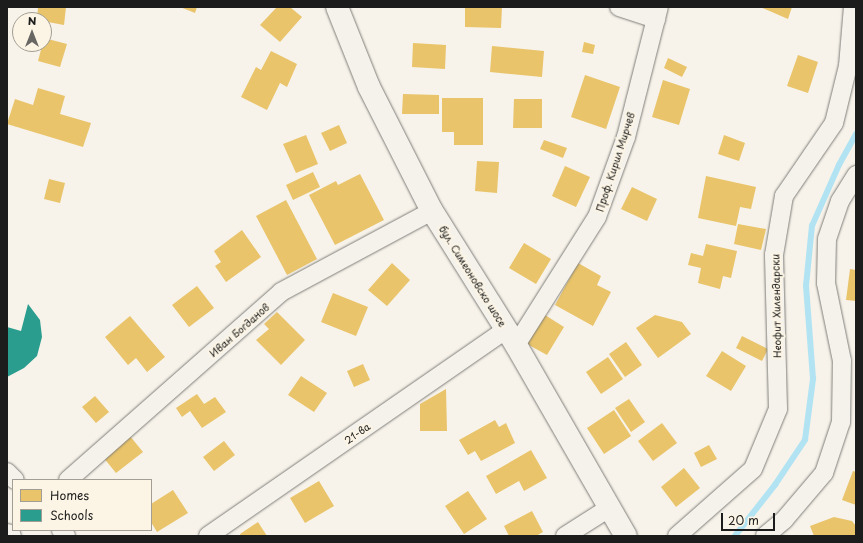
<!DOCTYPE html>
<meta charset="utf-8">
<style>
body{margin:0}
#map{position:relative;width:863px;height:543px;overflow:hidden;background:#f7f3ea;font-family:"Playpen Sans",sans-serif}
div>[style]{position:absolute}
.homes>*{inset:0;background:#e9c46a}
.schools>*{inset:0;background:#2a9d8f}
.stream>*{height:5.5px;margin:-2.75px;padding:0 2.75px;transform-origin:2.75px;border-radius:2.75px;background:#b2e3f2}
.roads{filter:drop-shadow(0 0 1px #7f7d79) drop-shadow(0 0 1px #7f7d79)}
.street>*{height:18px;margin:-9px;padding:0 9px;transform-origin:9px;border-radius:9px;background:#f5f2ec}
.secondary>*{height:22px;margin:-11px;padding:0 11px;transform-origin:11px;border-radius:11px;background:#f5f2ec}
span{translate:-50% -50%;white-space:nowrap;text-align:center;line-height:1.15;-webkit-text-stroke:4px #fcf5e5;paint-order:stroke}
.street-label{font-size:10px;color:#1c1c1c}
.frame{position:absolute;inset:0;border:8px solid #1c1c1c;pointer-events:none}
.legend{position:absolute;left:12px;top:479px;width:140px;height:52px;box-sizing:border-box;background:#fcf5e5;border:1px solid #a29e95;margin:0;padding:5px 7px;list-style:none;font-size:12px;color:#1c1c1c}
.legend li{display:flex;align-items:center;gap:8px;height:20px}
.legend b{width:20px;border:1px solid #a29e95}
.north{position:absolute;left:12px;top:12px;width:40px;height:40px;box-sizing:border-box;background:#fcf5e5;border:1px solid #a29e95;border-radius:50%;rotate:0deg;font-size:11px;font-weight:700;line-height:16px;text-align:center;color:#1c1c1c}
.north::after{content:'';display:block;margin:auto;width:14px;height:18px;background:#696764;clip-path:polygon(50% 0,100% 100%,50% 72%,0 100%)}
.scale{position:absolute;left:721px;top:513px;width:54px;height:18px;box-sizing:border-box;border:2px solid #1c1c1c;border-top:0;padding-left:5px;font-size:12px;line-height:14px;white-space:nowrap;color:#1c1c1c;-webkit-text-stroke:3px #fcf5e5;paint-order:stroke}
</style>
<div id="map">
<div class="homes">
<div style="clip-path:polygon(38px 7px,66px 7px,64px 25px,37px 20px)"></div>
<div style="clip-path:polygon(180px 7px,197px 7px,195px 13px)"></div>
<div style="clip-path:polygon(277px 7px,290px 7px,302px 17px,280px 42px,260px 25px)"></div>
<div style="clip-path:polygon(465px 7px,502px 7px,501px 28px,465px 27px)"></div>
<div style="clip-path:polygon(760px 7px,792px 7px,788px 19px)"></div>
<div style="clip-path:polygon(44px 38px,67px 44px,60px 67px,38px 61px)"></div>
<div style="clip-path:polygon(584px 42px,595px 45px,593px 54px,582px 52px)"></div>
<div style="clip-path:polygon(413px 43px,446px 45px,445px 69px,412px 67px)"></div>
<div style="clip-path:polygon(492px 46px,544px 51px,542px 77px,490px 72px)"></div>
<div style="clip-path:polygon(271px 51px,297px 64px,287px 87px,280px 83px,267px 110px,241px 97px,256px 67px,261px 70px)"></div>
<div style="clip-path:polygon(798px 55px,818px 62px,808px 93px,787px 86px)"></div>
<div style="clip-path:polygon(668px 58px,687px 67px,682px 77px,664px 68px)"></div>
<div style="clip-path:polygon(585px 75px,620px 87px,606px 129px,571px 117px)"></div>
<div style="clip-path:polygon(663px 80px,690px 89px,679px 125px,652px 117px)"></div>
<div style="clip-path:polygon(38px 88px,65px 96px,60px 114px,91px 123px,83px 147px,7px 124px,15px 99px,33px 105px)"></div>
<div style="clip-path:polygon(403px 94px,439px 95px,439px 114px,402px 114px)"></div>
<div style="clip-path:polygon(442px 98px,483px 98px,483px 145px,454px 145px,454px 132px,442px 132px)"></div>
<div style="clip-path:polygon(514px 99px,542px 99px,542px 128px,513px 128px)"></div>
<div style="clip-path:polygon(339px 125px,347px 143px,330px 151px,321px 133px)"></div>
<div style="clip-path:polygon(306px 135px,318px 164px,296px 173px,283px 144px)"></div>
<div style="clip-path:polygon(724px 135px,745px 143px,739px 161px,718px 154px)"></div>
<div style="clip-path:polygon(544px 140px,567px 148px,563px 158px,540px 149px)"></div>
<div style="clip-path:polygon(477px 161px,499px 162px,497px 193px,475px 191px)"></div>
<div style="clip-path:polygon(565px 166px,590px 177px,576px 207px,552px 196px)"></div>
<div style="clip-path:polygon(313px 172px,320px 187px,293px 200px,286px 185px)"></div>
<div style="clip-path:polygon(360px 174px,384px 220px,335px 245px,309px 195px,336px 181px,338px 185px)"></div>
<div style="clip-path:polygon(706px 176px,756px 187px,751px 209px,740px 207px,736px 226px,698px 218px)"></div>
<div style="clip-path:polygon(49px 179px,65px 183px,60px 203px,44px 199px)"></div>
<div style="clip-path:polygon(632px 187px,657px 199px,647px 221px,621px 209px)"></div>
<div style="clip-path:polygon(286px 200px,317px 259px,287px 275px,256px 216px)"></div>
<div style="clip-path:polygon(738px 224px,766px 229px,761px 250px,734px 244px)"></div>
<div style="clip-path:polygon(242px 230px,261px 257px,226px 282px,215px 266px,221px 262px,214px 251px)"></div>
<div style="clip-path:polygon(524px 243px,551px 259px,536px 284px,509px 268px)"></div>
<div style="clip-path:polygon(706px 244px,737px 251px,731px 278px,723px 276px,720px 289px,698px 283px,701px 268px,688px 265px,691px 253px,703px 256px)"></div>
<div style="clip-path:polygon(392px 263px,410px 280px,387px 306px,368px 290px)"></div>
<div style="clip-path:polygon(578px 263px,601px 276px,597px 285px,611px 292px,593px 326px,555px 305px)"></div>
<div style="clip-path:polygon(850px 269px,856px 270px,856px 301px,846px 300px)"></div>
<div style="clip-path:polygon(197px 286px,214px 308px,189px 327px,172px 305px)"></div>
<div style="clip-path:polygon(333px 293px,368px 307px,356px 336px,321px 322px)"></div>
<div style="clip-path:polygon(277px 312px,305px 340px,281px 365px,256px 340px,269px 329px,264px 324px)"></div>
<div style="clip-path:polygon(545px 315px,564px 327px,547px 355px,527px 344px)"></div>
<div style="clip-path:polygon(655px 315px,682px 322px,691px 334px,658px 358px,636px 328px)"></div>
<div style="clip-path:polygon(130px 316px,165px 357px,147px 372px,136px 358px,128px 365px,105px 337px)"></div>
<div style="clip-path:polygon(742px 336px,768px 349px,762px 361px,736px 348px)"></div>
<div style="clip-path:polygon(626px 342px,642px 365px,625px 377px,609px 354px)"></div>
<div style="clip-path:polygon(722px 351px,746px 366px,731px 391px,706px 376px)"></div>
<div style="clip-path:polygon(608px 357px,623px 379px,601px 394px,586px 372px)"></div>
<div style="clip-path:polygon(363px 364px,370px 380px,354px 387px,347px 371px)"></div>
<div style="clip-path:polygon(301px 376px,327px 393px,314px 412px,288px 395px)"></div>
<div style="clip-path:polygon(446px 389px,447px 431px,420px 431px,420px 404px)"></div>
<div style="clip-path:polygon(197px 394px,204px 404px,215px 397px,226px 412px,202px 428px,190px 411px,182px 417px,176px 408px)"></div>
<div style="clip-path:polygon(95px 396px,109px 412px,96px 423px,82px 407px)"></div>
<div style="clip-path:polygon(629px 399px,645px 422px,631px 432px,615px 408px)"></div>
<div style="clip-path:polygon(614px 410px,631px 436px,604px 454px,587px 428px)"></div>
<div style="clip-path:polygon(495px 420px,499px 427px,506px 423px,515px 443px,481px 461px,475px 451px,468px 455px,459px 440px)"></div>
<div style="clip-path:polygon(662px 423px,677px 443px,653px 461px,638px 441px)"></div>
<div style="clip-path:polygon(130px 436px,143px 452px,116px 473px,103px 457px)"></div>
<div style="clip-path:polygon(224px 441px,235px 455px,214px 471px,203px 457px)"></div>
<div style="clip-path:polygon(709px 445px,717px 459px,701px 467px,694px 453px)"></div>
<div style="clip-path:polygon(531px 450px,547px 478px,524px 491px,519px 481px,496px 494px,486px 476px)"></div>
<div style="clip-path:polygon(684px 468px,700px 488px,676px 507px,661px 487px)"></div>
<div style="clip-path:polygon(853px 471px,856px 472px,856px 505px,842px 500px)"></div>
<div style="clip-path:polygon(319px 481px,334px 506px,305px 523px,290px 498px)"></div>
<div style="clip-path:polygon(173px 490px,188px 513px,157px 532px,151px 522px,151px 504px)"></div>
<div style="clip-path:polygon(468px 491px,487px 519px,464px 534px,445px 506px)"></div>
<div style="clip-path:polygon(532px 511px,543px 532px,536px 536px,509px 536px,504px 526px)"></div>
<div style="clip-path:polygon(834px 517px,852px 521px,856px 526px,856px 536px,814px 536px,810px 526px)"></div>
<div style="clip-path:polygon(258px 522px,267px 536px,241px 536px,240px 534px)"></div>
</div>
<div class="schools">
<div style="clip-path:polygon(28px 304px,40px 320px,42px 337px,37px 356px,24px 368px,7px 377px,7px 327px,21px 331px)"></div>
</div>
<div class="stream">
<div style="left:735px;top:536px;width:65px;rotate:-51.9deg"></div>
<div style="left:775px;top:485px;width:54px;rotate:-56.3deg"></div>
<div style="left:805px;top:440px;width:62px;rotate:-82.5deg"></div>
<div style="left:813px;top:379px;width:93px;rotate:-94.3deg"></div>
<div style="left:806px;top:286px;width:60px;rotate:-84.3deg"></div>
<div style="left:812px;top:226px;width:67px;rotate:-66.1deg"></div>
<div style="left:839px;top:165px;width:35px;rotate:-61deg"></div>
</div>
<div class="roads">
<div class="street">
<div style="left:619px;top:7px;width:39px;rotate:18deg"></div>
<div style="left:516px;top:345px;width:151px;rotate:-57.7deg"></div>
<div style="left:597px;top:217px;width:85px;rotate:-70.1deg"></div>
<div style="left:626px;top:137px;width:134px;rotate:-75.8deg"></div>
<div style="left:7px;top:472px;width:11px;rotate:45deg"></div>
<div style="left:68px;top:480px;width:284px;rotate:-41.4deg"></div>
<div style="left:281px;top:292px;width:171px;rotate:-28.2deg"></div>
<div style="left:61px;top:530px;width:8px;rotate:50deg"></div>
<div style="left:208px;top:536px;width:362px;rotate:-34.7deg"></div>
<div style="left:565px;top:536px;width:52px;rotate:-32.5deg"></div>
<div style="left:677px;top:536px;width:101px;rotate:-41.4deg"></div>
<div style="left:753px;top:469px;width:65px;rotate:-67.4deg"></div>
<div style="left:778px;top:409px;width:154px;rotate:-91.5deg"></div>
<div style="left:774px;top:255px;width:60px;rotate:-80.4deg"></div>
<div style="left:784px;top:196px;width:88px;rotate:-55.6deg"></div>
<div style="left:834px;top:123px;width:59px;rotate:-76.2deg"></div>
<div style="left:848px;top:66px;width:59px;rotate:-85.2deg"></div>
<div style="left:765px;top:536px;width:25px;rotate:-40deg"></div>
<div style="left:784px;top:520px;width:62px;rotate:-49.6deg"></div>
<div style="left:824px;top:473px;width:54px;rotate:-71.6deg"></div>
<div style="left:841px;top:422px;width:61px;rotate:-89.1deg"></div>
<div style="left:842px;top:361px;width:80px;rotate:-101.6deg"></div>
<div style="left:826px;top:283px;width:44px;rotate:-88.7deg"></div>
<div style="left:827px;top:239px;width:40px;rotate:-71.1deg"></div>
<div style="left:840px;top:201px;width:31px;rotate:-58deg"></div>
</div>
<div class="secondary">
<div style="left:337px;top:7px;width:86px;rotate:68.2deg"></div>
<div style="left:369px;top:87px;width:139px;rotate:63.1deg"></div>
<div style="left:432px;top:211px;width:158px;rotate:57.9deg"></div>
<div style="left:516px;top:345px;width:220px;rotate:60.1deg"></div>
<div style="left:7px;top:535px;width:3px;rotate:18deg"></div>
</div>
</div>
<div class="street-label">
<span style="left:615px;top:162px;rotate:-72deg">Проф. Кирил Мирчев</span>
<span style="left:473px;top:276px;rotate:58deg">бул. Симеоновско шосе</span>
<span style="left:776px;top:306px;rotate:-91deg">Неофит Хилендарски</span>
<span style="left:239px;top:330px;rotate:-41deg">Иван Богданов</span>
<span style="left:357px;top:433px;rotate:-35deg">21-ва</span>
</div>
<div class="frame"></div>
<ul class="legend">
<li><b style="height:11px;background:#e9c46a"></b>Homes</li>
<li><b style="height:11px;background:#2a9d8f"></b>Schools</li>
</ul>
<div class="north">N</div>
<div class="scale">20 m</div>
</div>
